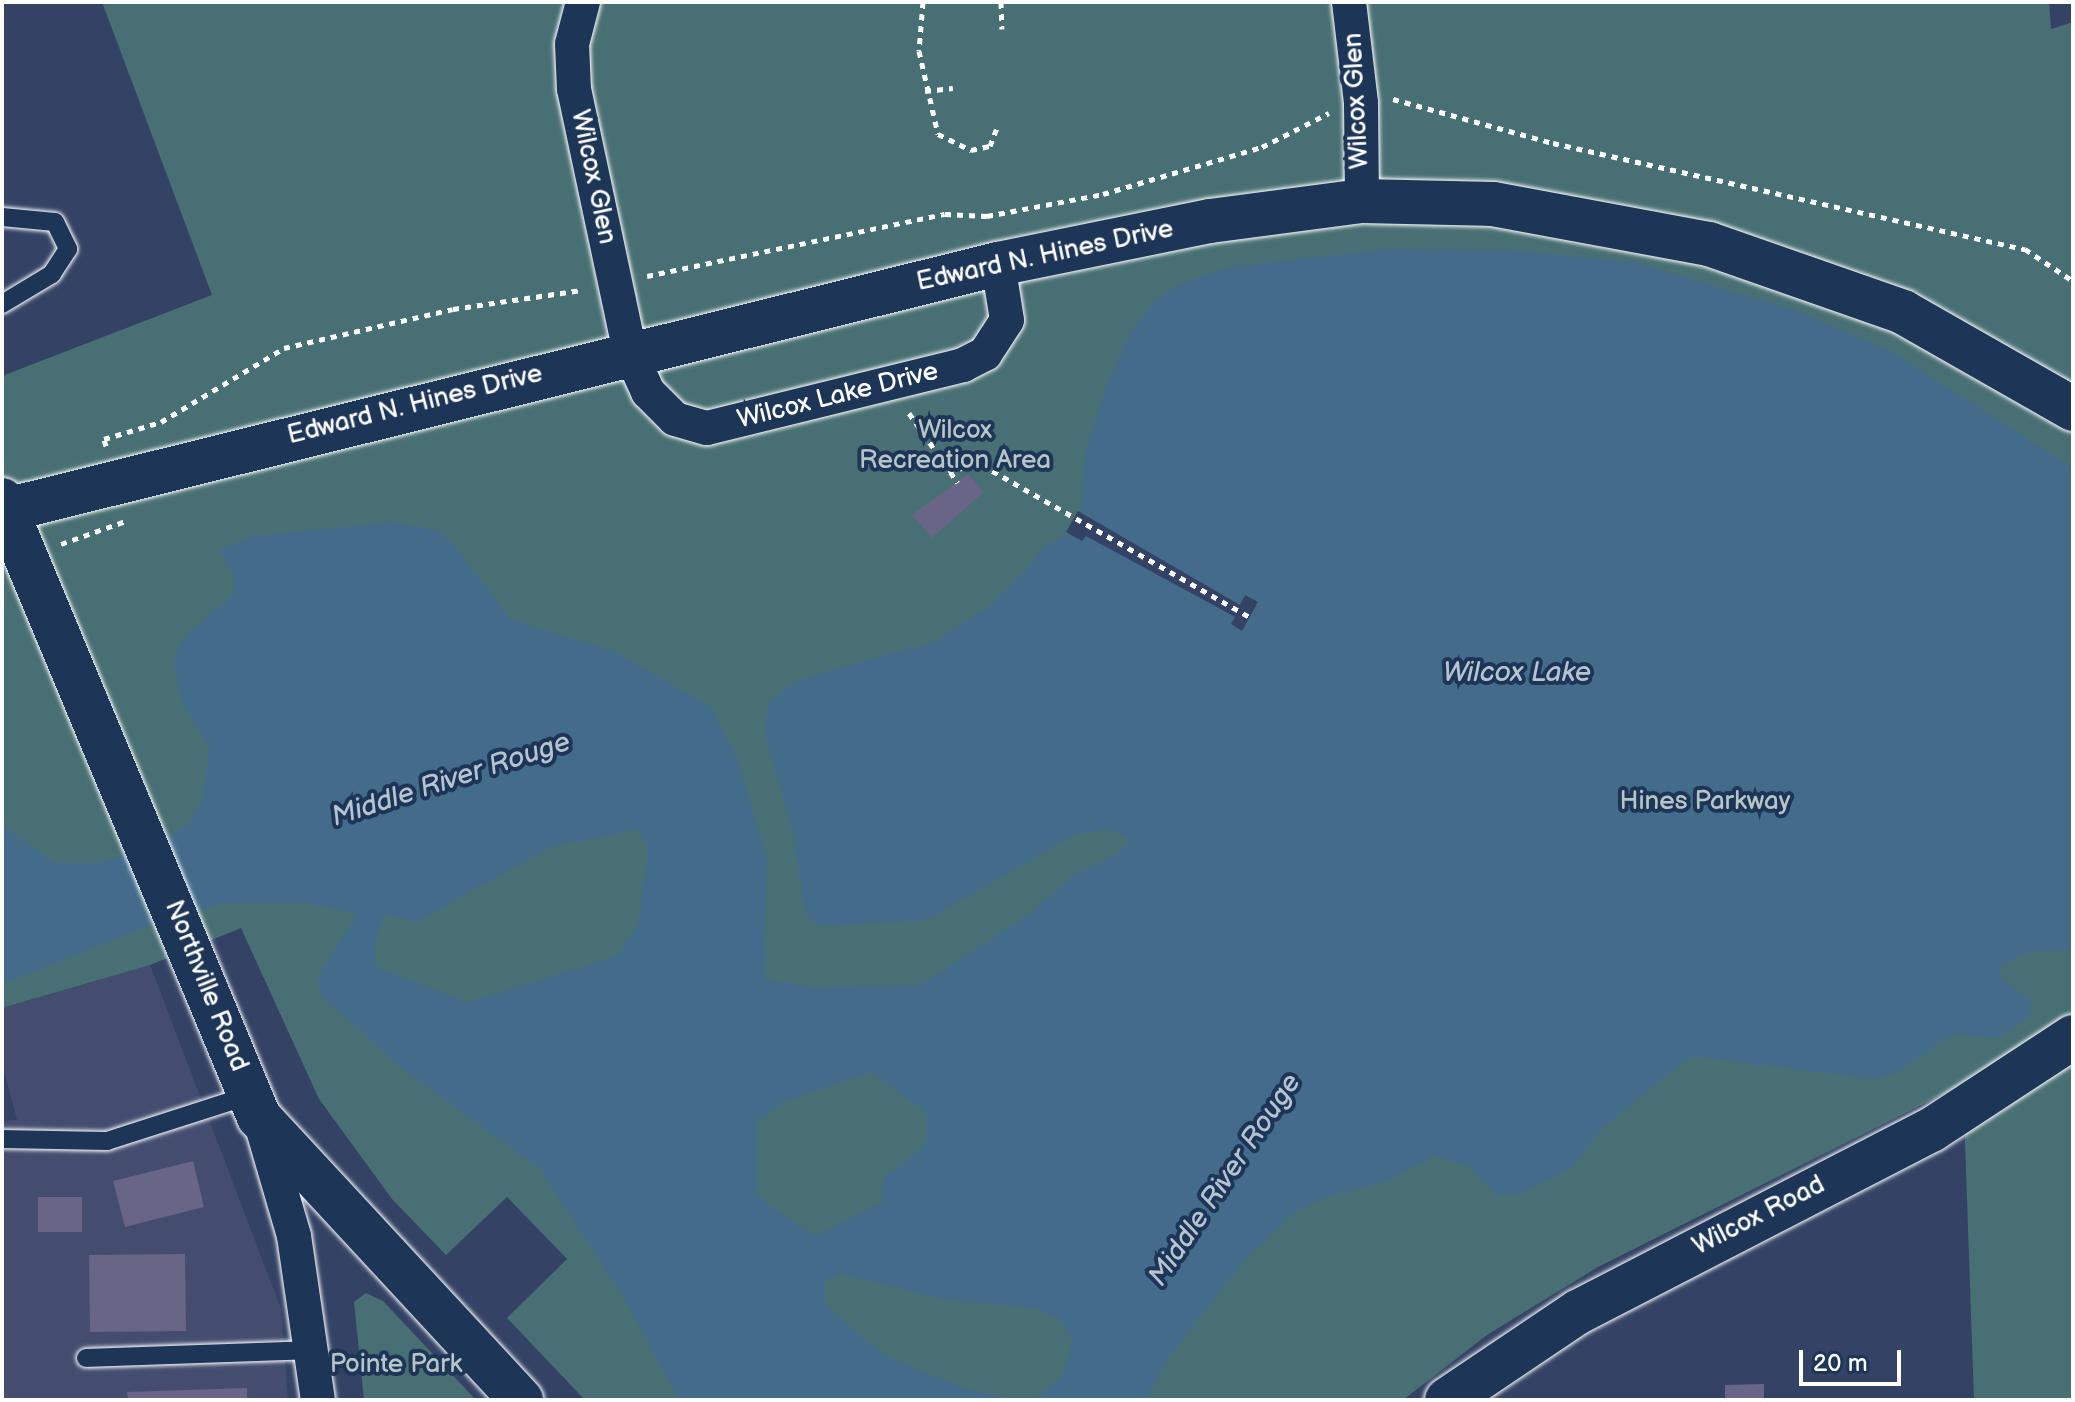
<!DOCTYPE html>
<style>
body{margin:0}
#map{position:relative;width:2075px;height:1402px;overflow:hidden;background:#344365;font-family:"Balsamiq Sans",sans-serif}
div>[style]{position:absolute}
.built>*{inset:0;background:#444d6f}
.green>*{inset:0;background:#486f73}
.water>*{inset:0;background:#436c8b}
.pier>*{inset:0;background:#344365}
.building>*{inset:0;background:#686586}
.path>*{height:5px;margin-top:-2.5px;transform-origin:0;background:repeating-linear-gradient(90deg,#fff 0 6px,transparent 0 12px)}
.roads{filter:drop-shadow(0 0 2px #fff) drop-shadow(0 0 2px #fff)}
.lane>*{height:18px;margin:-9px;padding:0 9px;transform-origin:9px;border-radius:9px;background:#1d3557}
.street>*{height:34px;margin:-17px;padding:0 17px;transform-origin:17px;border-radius:17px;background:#1d3557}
.secondary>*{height:44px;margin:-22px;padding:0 22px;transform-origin:22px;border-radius:22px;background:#1d3557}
span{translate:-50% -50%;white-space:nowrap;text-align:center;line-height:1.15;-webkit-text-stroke:8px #1d3557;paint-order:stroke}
.street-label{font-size:26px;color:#fff}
.park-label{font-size:26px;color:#b6c5c7}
.water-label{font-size:28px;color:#b4c4d1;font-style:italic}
.frame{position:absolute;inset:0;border:4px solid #fff;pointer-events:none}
.scale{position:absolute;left:1799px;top:1350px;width:102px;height:36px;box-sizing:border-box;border:4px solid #fff;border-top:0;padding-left:10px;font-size:24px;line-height:28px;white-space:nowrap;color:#fff;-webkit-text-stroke:6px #1d3557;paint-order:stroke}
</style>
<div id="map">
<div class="built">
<div style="clip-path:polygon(150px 965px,281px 1309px,288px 1400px,2px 1400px,2px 1121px,17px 1120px,2px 1063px,2px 1008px)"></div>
</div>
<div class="green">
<div style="clip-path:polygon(102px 2px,2049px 2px,2051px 29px,2073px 22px,2073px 1400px,1974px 1400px,1963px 1084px,1598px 1267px,1487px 1335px,1403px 1400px,585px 1400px,507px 1318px,567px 1259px,507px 1197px,446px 1255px,392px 1199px,319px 1099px,241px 928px,150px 965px,2px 1008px,2px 376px,212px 295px)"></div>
<div style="clip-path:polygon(366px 1293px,383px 1301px,476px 1400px,364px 1400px,354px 1302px)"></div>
</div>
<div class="water">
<div style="clip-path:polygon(evenodd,1389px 249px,1518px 251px,1635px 262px,1800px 312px,1894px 353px,2073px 468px,2073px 949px,2024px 953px,2002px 966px,1999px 976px,2030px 1000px,2030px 1016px,1998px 1038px,1952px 1035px,1894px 1074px,1873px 1079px,1691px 1056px,1603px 1128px,1571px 1168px,1518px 1195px,1498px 1195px,1468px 1166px,1433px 1156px,1389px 1180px,1326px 1197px,1293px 1213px,1245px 1259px,1167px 1360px,1146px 1400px,1022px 1400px,1041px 1395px,1063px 1376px,1072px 1339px,1061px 1321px,1039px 1309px,947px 1300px,839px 1273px,824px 1284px,825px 1305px,888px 1358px,963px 1388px,1018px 1400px,679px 1400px,621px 1293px,539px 1168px,409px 1074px,321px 995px,318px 977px,357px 913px,306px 903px,225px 904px,174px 916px,2px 984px,2px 825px,54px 863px,102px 863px,171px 836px,190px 822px,203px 798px,209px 747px,180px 698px,174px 657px,182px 640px,234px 592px,234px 576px,220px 550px,253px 536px,390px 522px,432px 529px,450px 540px,511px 620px,611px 650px,711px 707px,738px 761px,767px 858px,764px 979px,815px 988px,921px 985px,1029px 914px,1072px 876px,1119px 853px,1130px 839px,1110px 829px,1074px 835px,925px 921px,818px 926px,805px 913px,794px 837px,764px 731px,769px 702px,800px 679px,934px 642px,993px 603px,1047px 545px,1069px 534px,1081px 513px,1085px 453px,1105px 390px,1129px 335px,1156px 299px,1181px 283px,1233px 266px,1389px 249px,638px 829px,648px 847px,638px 926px,615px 957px,467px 1002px,376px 967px,375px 942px,384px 914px,416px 922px,551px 847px,638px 829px,1389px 249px,870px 1072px,927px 1112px,926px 1145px,884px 1177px,881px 1202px,815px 1236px,757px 1196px,757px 1121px,784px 1102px,870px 1072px)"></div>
</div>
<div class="pier">
<div style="clip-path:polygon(1078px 511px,1240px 605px,1245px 595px,1258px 602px,1242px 631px,1231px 624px,1235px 617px,1086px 536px,1082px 541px,1066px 532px)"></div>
</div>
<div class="building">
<div style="clip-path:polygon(968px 474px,984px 492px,932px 538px,912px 515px)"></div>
<div style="clip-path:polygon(193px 1161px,204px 1207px,125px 1227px,113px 1181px)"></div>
<div style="clip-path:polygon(38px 1197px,82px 1197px,82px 1232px,38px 1232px)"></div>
<div style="clip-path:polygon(185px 1254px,186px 1331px,90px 1332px,89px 1255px)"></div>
<div style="clip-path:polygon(1764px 1384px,1764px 1400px,1725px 1400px,1725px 1385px)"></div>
<div style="clip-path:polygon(247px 1388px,247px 1400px,128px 1400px,127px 1392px)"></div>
</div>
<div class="path">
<div style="left:923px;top:2px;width:49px;rotate:94.7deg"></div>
<div style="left:919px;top:51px;width:85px;rotate:77.1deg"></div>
<div style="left:938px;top:134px;width:37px;rotate:26deg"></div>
<div style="left:971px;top:150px;width:19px;rotate:-12deg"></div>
<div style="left:990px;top:146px;width:22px;rotate:-69deg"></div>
<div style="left:1001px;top:2px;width:27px;rotate:88deg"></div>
<div style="left:925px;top:91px;width:28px;rotate:-6deg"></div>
<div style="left:1393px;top:99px;width:166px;rotate:15.4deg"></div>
<div style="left:1553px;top:143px;width:484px;rotate:12.7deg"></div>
<div style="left:2025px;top:249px;width:58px;rotate:33.7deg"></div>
<div style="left:647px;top:276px;width:304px;rotate:-11.8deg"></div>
<div style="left:945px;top:214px;width:42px;rotate:2.7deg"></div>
<div style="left:987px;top:216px;width:118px;rotate:-10.7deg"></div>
<div style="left:1103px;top:194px;width:166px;rotate:-16.5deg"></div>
<div style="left:1262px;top:147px;width:75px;rotate:-26.9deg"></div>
<div style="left:909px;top:413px;width:85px;rotate:55deg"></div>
<div style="left:106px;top:446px;width:7px;rotate:-106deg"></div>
<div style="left:104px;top:439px;width:59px;rotate:-16.6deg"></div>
<div style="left:161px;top:422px;width:144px;rotate:-31deg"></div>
<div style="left:284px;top:348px;width:173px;rotate:-13deg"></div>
<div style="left:453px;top:309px;width:130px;rotate:-8.4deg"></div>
<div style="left:948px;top:470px;width:34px;rotate:-8deg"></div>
<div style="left:982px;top:465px;width:308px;rotate:29.6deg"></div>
<div style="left:61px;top:544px;width:69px;rotate:-19.5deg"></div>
</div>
<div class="roads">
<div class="lane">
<div style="left:2px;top:217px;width:53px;rotate:5.4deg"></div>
<div style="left:55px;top:222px;width:30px;rotate:64deg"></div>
<div style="left:68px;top:249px;width:30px;rotate:123deg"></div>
<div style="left:52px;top:274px;width:58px;rotate:149deg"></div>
<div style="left:2px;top:1139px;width:105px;rotate:1.1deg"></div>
<div style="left:107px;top:1141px;width:150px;rotate:-17.8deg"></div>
<div style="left:86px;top:1358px;width:227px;rotate:-2deg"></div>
</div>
<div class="street">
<div style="left:583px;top:2px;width:43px;rotate:104.7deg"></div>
<div style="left:572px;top:44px;width:45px;rotate:87.5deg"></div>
<div style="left:574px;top:89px;width:269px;rotate:78deg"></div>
<div style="left:630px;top:352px;width:44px;rotate:65.8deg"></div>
<div style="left:648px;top:392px;width:38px;rotate:45deg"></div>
<div style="left:675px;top:419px;width:33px;rotate:16deg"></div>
<div style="left:707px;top:428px;width:264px;rotate:-13.8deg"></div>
<div style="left:963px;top:365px;width:25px;rotate:-27deg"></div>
<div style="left:985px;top:354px;width:40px;rotate:-57.1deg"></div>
<div style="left:1007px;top:320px;width:57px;rotate:-99.1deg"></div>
<div style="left:1349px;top:2px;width:102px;rotate:83.2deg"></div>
<div style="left:1361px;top:103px;width:98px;rotate:89.4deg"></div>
<div style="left:261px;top:1123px;width:118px;rotate:73.7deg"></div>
<div style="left:294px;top:1236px;width:166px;rotate:81.7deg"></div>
</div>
<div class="secondary">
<div style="left:2px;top:500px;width:668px;rotate:67.39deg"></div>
<div style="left:259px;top:1117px;width:386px;rotate:47.2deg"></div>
<div style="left:2px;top:511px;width:1026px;rotate:-13.93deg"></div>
<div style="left:998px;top:264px;width:216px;rotate:-11.5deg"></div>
<div style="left:1210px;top:221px;width:153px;rotate:-7.5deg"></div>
<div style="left:1362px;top:201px;width:131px;rotate:1.3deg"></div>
<div style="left:1493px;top:204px;width:220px;rotate:10.5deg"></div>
<div style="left:1709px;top:244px;width:206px;rotate:19.3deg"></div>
<div style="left:1903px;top:312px;width:196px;rotate:29.7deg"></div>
<div style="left:1447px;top:1400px;width:158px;rotate:-33.9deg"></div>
<div style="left:1578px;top:1312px;width:397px;rotate:-27.3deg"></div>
<div style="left:1931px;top:1130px;width:170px;rotate:-33.2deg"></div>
</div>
</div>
<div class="street-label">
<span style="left:1357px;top:101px;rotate:-93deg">Wilcox Glen</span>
<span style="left:593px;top:177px;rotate:78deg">Wilcox Glen</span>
<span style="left:1045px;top:256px;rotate:-12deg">Edward N. Hines Drive</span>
<span style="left:838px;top:396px;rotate:-14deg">Wilcox Lake Drive</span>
<span style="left:415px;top:405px;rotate:-14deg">Edward N. Hines Drive</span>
<span style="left:206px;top:986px;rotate:68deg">Northville Road</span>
<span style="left:1759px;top:1216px;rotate:-27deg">Wilcox Road</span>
</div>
<div class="park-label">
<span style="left:955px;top:446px">Wilcox<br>Recreation Area</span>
<span style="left:1705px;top:802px">Hines Parkway</span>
<span style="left:396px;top:1365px">Pointe Park</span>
</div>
<div class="water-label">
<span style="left:1517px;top:673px">Wilcox Lake</span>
<span style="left:451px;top:780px;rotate:-18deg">Middle River Rouge</span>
<span style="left:1225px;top:1180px;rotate:-56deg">Middle River Rouge</span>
</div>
<div class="frame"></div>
<div class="scale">20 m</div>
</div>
